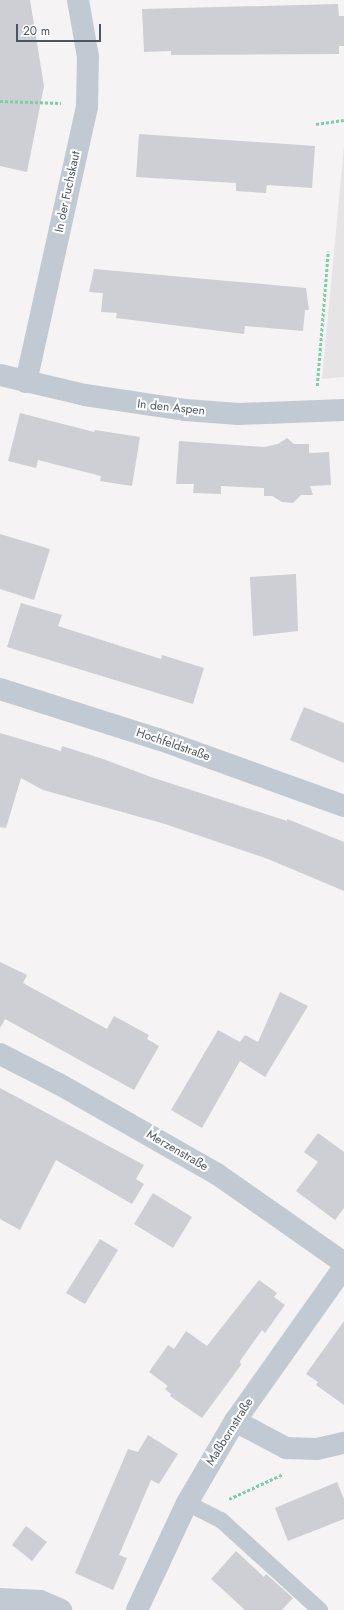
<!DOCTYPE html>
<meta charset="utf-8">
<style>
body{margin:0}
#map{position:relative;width:344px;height:1610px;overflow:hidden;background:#f5f3f3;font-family:Jost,sans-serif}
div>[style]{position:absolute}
.education>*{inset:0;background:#e6e4e5}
.building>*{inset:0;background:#cdcfd5}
.path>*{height:2.5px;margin-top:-1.25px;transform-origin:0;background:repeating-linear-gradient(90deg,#7ad0a6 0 3px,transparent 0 5px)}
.service>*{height:16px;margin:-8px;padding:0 8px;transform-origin:8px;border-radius:8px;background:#c1cad2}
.minor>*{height:22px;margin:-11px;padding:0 11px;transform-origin:11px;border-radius:11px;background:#c1cad2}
span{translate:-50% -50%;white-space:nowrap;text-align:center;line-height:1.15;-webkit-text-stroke:4px #fff;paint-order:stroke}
.street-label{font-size:12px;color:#4a5661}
.scale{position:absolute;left:16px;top:24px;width:85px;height:18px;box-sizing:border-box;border:2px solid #4a5661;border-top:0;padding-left:5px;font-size:12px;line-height:14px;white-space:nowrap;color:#4a5661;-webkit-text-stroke:3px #fff;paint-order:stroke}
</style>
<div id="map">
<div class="education">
<div style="clip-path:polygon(344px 146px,344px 377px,322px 379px)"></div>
</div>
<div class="building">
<div style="clip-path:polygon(0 0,30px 0,44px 86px,27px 172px,0 166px)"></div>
<div style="clip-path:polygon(338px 4px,339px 16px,344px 16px,344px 46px,339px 46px,339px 54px,171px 55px,171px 51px,144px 52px,142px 9px)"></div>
<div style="clip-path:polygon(139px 134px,315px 146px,312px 188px,267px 185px,266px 193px,236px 191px,236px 183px,136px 177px)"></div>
<div style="clip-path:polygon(94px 269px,306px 288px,309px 310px,305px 310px,303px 331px,245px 326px,244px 334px,116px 318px,117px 313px,101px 312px,103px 293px,89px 292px)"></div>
<div style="clip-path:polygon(20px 413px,94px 432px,95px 430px,140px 437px,132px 486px,100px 481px,101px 476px,38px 460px,36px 468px,8px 461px)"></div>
<div style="clip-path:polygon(287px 438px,294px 444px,309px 444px,309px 453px,329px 452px,331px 485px,310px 486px,313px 495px,301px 495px,293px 503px,282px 502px,272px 496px,264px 496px,264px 488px,221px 486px,221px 494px,193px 493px,194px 484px,176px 484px,179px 441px,264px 447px,278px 444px)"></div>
<div style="clip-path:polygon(0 534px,50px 549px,34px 600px,0 589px)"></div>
<div style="clip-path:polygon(296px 574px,298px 631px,253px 636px,250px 577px)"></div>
<div style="clip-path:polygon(21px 603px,62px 615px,58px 626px,161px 659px,162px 655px,204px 668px,193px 704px,7px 647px)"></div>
<div style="clip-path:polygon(304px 707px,344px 723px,344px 763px,290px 740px)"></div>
<div style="clip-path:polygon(0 733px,61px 751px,62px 746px,103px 759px,151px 777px,287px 821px,287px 819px,344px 842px,344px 891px,268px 859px,165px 824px,43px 790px,21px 778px,6px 828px,0 827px)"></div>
<div style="clip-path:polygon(0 962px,27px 975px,23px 983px,107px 1029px,114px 1016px,149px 1035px,147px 1039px,159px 1046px,134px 1090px,5px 1019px,0 1028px)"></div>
<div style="clip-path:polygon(280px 992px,308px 1006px,265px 1077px,240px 1061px,202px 1128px,171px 1110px,218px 1030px,240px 1042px,245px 1035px,258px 1042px)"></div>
<div style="clip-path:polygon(0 1088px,144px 1165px,136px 1179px,144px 1184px,132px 1204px,56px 1160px,20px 1230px,0 1219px)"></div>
<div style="clip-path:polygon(318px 1133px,344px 1152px,344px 1208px,335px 1220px,296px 1191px,318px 1162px,304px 1152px)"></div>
<div style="clip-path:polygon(153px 1193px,192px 1217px,173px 1248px,134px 1224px)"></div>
<div style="clip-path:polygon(100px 1239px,118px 1250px,85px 1304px,66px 1293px)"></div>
<div style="clip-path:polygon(259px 1280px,277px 1293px,274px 1297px,285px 1305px,265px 1333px,262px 1330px,240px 1361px,241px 1365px,202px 1418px,170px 1396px,171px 1394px,165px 1389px,168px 1386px,149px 1372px,168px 1345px,174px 1349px,186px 1331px,207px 1346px)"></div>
<div style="clip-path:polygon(344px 1321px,344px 1405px,316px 1385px,318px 1382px,306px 1374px)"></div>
<div style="clip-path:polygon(148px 1435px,178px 1454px,159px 1484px,151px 1480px,119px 1555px,127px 1558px,113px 1590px,75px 1573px,128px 1449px,138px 1452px)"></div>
<div style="clip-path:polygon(337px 1482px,344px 1499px,344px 1519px,288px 1541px,275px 1508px)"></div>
<div style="clip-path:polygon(26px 1526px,47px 1542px,32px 1561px,12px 1545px)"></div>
<div style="clip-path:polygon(236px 1551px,264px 1577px,266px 1574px,293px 1598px,282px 1610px,245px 1610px,211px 1579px)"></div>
</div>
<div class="path">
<div style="left:0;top:101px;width:61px;rotate:1.9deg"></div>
<div style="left:316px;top:124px;width:28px;rotate:-8deg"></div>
<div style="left:317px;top:386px;width:135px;rotate:-85.3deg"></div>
<div style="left:229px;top:1499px;width:60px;rotate:-24.8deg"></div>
</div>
<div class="service">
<div style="left:187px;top:1503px;width:38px;rotate:27deg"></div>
<div style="left:221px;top:1520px;width:134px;rotate:42.3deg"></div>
</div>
<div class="minor">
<div style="left:0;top:375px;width:87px;rotate:13.2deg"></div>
<div style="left:85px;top:395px;width:101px;rotate:8.5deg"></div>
<div style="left:185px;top:410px;width:54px;rotate:4.2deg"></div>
<div style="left:239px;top:414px;width:105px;rotate:-2.2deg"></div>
<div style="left:26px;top:382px;width:282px;rotate:-77.5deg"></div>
<div style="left:87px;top:107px;width:50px;rotate:-88.9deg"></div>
<div style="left:88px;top:57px;width:58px;rotate:-100deg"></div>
<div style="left:0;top:689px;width:166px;rotate:17.6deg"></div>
<div style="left:158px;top:739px;width:198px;rotate:19.8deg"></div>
<div style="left:0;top:1054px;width:66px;rotate:27deg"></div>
<div style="left:59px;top:1084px;width:182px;rotate:29.7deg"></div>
<div style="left:217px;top:1174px;width:155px;rotate:35deg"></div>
<div style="left:235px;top:1421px;width:58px;rotate:27.9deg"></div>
<div style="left:286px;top:1448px;width:31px;rotate:2deg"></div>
<div style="left:317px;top:1449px;width:28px;rotate:-13deg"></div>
<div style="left:0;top:1599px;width:40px;rotate:2.9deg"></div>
<div style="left:40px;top:1601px;width:23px;rotate:23deg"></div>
<div style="left:137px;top:1610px;width:118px;rotate:-65deg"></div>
<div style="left:187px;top:1503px;width:95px;rotate:-59.7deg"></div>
<div style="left:235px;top:1421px;width:189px;rotate:-54.7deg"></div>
</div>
<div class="street-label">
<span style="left:68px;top:192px;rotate:-78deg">In der Fuchskaut</span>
<span style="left:171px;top:408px;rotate:6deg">In den Aspen</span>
<span style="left:173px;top:745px;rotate:19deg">Hochfeldstraße</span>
<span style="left:177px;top:1151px;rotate:30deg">Merzenstraße</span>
<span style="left:230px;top:1432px;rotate:-58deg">Maßbornstraße</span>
</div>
<div class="scale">20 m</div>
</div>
